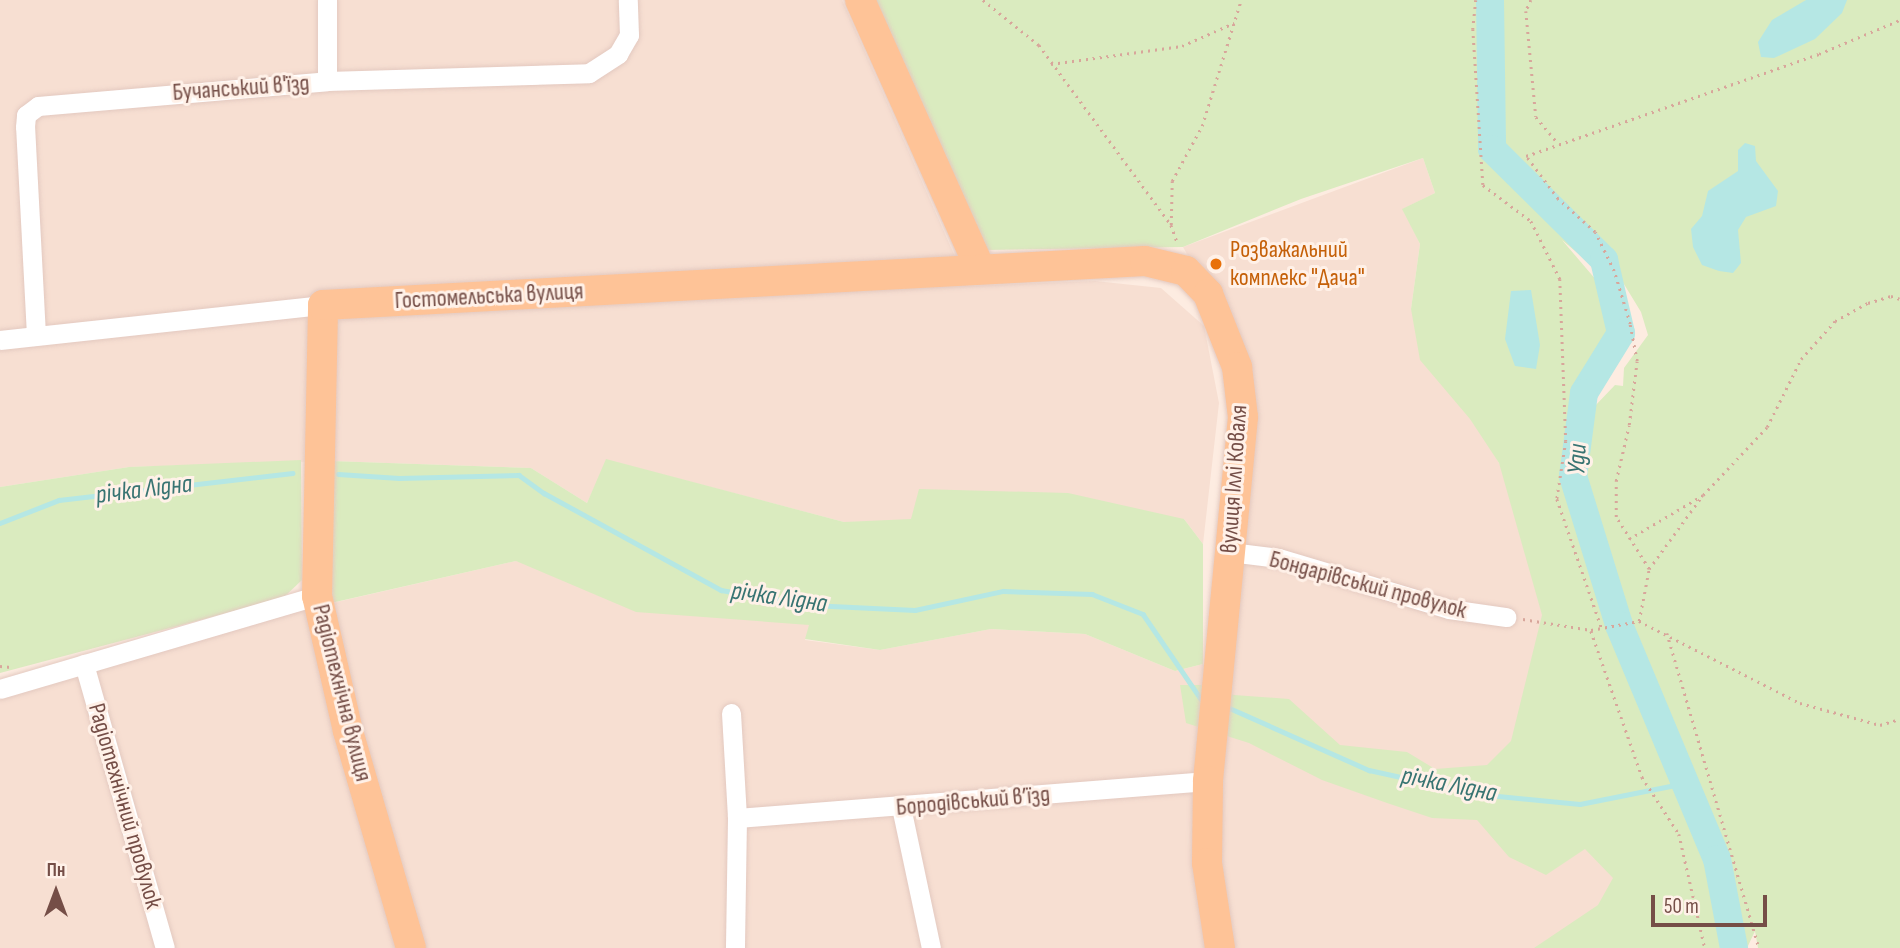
<!DOCTYPE html>
<meta charset="utf-8">
<style>
body{margin:0}
#map{position:relative;width:1900px;height:948px;overflow:hidden;background:#fdece1;font-family:"Sofia Sans Condensed",sans-serif}
div>[style]{position:absolute}
.residential>*{inset:0;background:#f7dfd2}
.green>*{inset:0;background:#daebbf}
.water>*{inset:0;background:#b5e7e4}
.stream>*{height:4.5px;margin:-2.25px;padding:0 2.25px;transform-origin:2.25px;border-radius:2.25px;background:#b5e7e4}
.river>*{height:28px;margin:-14px;padding:0 14px;transform-origin:14px;border-radius:14px;background:#b5e7e4}
.path>*{height:2.5px;margin-top:-1.25px;transform-origin:0;background:repeating-linear-gradient(90deg,#d8a69b 0 2px,transparent 0 7px)}
.roads{filter:drop-shadow(0 0 2px #e3c9c0) drop-shadow(0 0 2px #e3c9c0)}
.street>*{height:19px;margin:-9.5px;padding:0 9.5px;transform-origin:9.5px;border-radius:9.5px;background:#fff}
.primary>*{height:30px;margin:-15px;padding:0 15px;transform-origin:15px;border-radius:15px;background:#fec397}
.dots>*{width:19px;height:19px;translate:-50% -50%;box-sizing:border-box;border:4px solid #fff1e8;border-radius:50%}
span{translate:-50% -50%;white-space:nowrap;text-align:center;line-height:1.15;-webkit-text-stroke:6px #fff1e8;paint-order:stroke}
.street-label{font-size:24px;color:#754e47}
.food-label{font-size:24px;color:#c56008}
.left{translate:0 -50%;text-align:left}
.water-label{font-size:26px;color:#387472;font-style:italic}
.north{position:absolute;left:21px;top:857px;width:70px;height:70px;-webkit-text-stroke:5px #fff1e8;paint-order:stroke;rotate:0deg;font-size:19px;font-weight:700;line-height:28px;text-align:center;color:#754e47}
.north::after{content:'';display:block;margin:auto;width:24px;height:32px;background:#754e47;clip-path:polygon(50% 0,100% 100%,50% 72%,0 100%)}
.scale{position:absolute;left:1651px;top:895px;width:116px;height:32px;box-sizing:border-box;border:4px solid #754e47;border-top:0;padding-left:9px;font-size:21px;line-height:24px;white-space:nowrap;color:#754e47;-webkit-text-stroke:5px #fff1e8;paint-order:stroke}
</style>
<div id="map">
<div class="residential">
<div style="clip-path:polygon(0 0,842px 0,968px 286px,1095px 281px,1161px 288px,1204px 326px,1219px 403px,1203px 544px,1184px 519px,844px 522px,607px 460px,587px 503px,531px 468px,331px 461px,129px 467px,0 487px)"></div>
<div style="clip-path:polygon(1423px 158px,1435px 193px,1403px 209px,1420px 244px,1411px 309px,1499px 463px,1692px 948px,0 948px,0 698px,306px 609px,516px 561px,810px 625px,805px 640px,880px 650px,991px 629px,1085px 634px,1175px 671px,1203px 664px,1224px 679px,1248px 422px,1195px 268px,1183px 247px)"></div>
</div>
<div class="green">
<div style="clip-path:polygon(876px 0,1900px 0,1900px 948px,1758px 948px,1755px 931px,1747px 948px,1740px 948px,1721px 852px,1629px 629px,1584px 485px,1593px 408px,1615px 385px,1623px 386px,1624px 368px,1648px 335px,1641px 312px,1588px 225px,1587px 261px,1562px 240px,1597px 281px,1610px 338px,1584px 393px,1571px 490px,1630px 664px,1711px 863px,1725px 948px,1534px 948px,1598px 905px,1613px 878px,1585px 849px,1546px 875px,1509px 857px,1477px 820px,1432px 818px,1387px 803px,1322px 780px,1249px 743px,1186px 723px,1180px 685px,1202px 685px,1234px 695px,1289px 699px,1340px 745px,1407px 752px,1435px 769px,1487px 765px,1511px 741px,1542px 615px,1499px 463px,1470px 419px,1420px 360px,1411px 309px,1420px 244px,1402px 209px,1435px 193px,1423px 158px,1301px 199px,1183px 247px,986px 250px)"></div>
<div style="clip-path:polygon(606px 459px,844px 522px,911px 519px,919px 489px,1068px 493px,1184px 519px,1203px 544px,1203px 664px,1175px 671px,1085px 634px,991px 629px,880px 650px,805px 639px,809px 625px,636px 612px,516px 561px,331px 603px,331px 461px,531px 468px,587px 503px)"></div>
<div style="clip-path:polygon(301px 460px,302px 580px,283px 598px,0 673px,0 487px,129px 467px)"></div>
</div>
<div class="water">
<div style="clip-path:polygon(1806px 0,1847px 0,1842px 13px,1815px 39px,1774px 58px,1761px 57px,1758px 42px,1772px 20px)"></div>
<div style="clip-path:polygon(1745px 143px,1755px 146px,1756px 161px,1778px 191px,1776px 206px,1746px 217px,1738px 230px,1741px 263px,1733px 273px,1719px 271px,1702px 265px,1693px 247px,1691px 229px,1702px 216px,1708px 191px,1738px 171px,1738px 150px)"></div>
<div style="clip-path:polygon(1531px 290px,1540px 345px,1536px 369px,1515px 366px,1505px 339px,1511px 291px)"></div>
</div>
<div class="stream">
<div style="left:338px;top:474px;width:61px;rotate:3.8deg"></div>
<div style="left:399px;top:478px;width:120px;rotate:-1.4deg"></div>
<div style="left:519px;top:475px;width:31px;rotate:36deg"></div>
<div style="left:544px;top:493px;width:202px;rotate:28.7deg"></div>
<div style="left:721px;top:590px;width:90px;rotate:9.6deg"></div>
<div style="left:810px;top:605px;width:105px;rotate:2.7deg"></div>
<div style="left:915px;top:610px;width:90px;rotate:-12.2deg"></div>
<div style="left:1003px;top:591px;width:89px;rotate:1.9deg"></div>
<div style="left:1092px;top:594px;width:55px;rotate:21.4deg"></div>
<div style="left:1143px;top:614px;width:103px;rotate:55.7deg"></div>
<div style="left:0;top:523px;width:63px;rotate:-21.3deg"></div>
<div style="left:59px;top:500px;width:235px;rotate:-6.6deg"></div>
<div style="left:1225px;top:706px;width:158px;rotate:24deg"></div>
<div style="left:1369px;top:770px;width:112px;rotate:12.4deg"></div>
<div style="left:1478px;top:794px;width:102px;rotate:5.6deg"></div>
<div style="left:1580px;top:804px;width:107px;rotate:-11.3deg"></div>
</div>
<div class="river">
<div style="left:1490px;top:0;width:149px;rotate:89.2deg"></div>
<div style="left:1492px;top:149px;width:158px;rotate:44.7deg"></div>
<div style="left:1604px;top:260px;width:75px;rotate:76.9deg"></div>
<div style="left:1621px;top:333px;width:70px;rotate:121.7deg"></div>
<div style="left:1584px;top:393px;width:84px;rotate:97.5deg"></div>
<div style="left:1573px;top:476px;width:156px;rotate:72.8deg"></div>
<div style="left:1619px;top:625px;width:254px;rotate:67.3deg"></div>
<div style="left:1717px;top:859px;width:91px;rotate:79.2deg"></div>
</div>
<div class="path">
<div style="left:983px;top:0;width:72px;rotate:38.8deg"></div>
<div style="left:1039px;top:45px;width:223px;rotate:53.7deg"></div>
<div style="left:1171px;top:225px;width:20px;rotate:70deg"></div>
<div style="left:1476px;top:0;width:29px;rotate:96deg"></div>
<div style="left:1473px;top:29px;width:156px;rotate:86.3deg"></div>
<div style="left:1483px;top:185px;width:60px;rotate:36.9deg"></div>
<div style="left:1531px;top:221px;width:65px;rotate:63.4deg"></div>
<div style="left:1560px;top:279px;width:162px;rotate:87.9deg"></div>
<div style="left:1566px;top:441px;width:59px;rotate:98.8deg"></div>
<div style="left:1557px;top:499px;width:138px;rotate:70.9deg"></div>
<div style="left:1531px;top:0;width:12px;rotate:114deg"></div>
<div style="left:1526px;top:11px;width:106px;rotate:84.6deg"></div>
<div style="left:1536px;top:117px;width:35px;rotate:50deg"></div>
<div style="left:1051px;top:64px;width:132px;rotate:-7.8deg"></div>
<div style="left:1182px;top:46px;width:57px;rotate:-23.9deg"></div>
<div style="left:1171px;top:225px;width:44px;rotate:-88.7deg"></div>
<div style="left:1172px;top:181px;width:63px;rotate:-61.4deg"></div>
<div style="left:1202px;top:126px;width:132px;rotate:-72.8deg"></div>
<div style="left:1629px;top:539px;width:86px;rotate:-30.7deg"></div>
<div style="left:1703px;top:495px;width:93px;rotate:-46.7deg"></div>
<div style="left:1767px;top:427px;width:76px;rotate:-63.4deg"></div>
<div style="left:1801px;top:359px;width:51px;rotate:-48.2deg"></div>
<div style="left:1835px;top:321px;width:38px;rotate:-29deg"></div>
<div style="left:1868px;top:303px;width:24px;rotate:-17deg"></div>
<div style="left:1891px;top:296px;width:9px;rotate:18deg"></div>
<div style="left:1649px;top:569px;width:62px;rotate:-122.4deg"></div>
<div style="left:1616px;top:517px;width:36px;rotate:-90deg"></div>
<div style="left:1616px;top:481px;width:57px;rotate:-76.9deg"></div>
<div style="left:1629px;top:425px;width:64px;rotate:-82.9deg"></div>
<div style="left:1637px;top:361px;width:38px;rotate:-101deg"></div>
<div style="left:1630px;top:324px;width:55px;rotate:-106.8deg"></div>
<div style="left:1614px;top:271px;width:43px;rotate:-116deg"></div>
<div style="left:1595px;top:232px;width:50px;rotate:-138.3deg"></div>
<div style="left:1558px;top:199px;width:54px;rotate:-126.7deg"></div>
<div style="left:1526px;top:156px;width:310px;rotate:-19.2deg"></div>
<div style="left:1819px;top:54px;width:88px;rotate:-22.8deg"></div>
<div style="left:1523px;top:619px;width:69px;rotate:9.2deg"></div>
<div style="left:1591px;top:630px;width:49px;rotate:-10.6deg"></div>
<div style="left:1639px;top:621px;width:181px;rotate:27deg"></div>
<div style="left:1800px;top:703px;width:83px;rotate:15.4deg"></div>
<div style="left:1880px;top:725px;width:21px;rotate:-17deg"></div>
<div style="left:1639px;top:621px;width:53px;rotate:-79.1deg"></div>
<div style="left:1649px;top:569px;width:90px;rotate:-54deg"></div>
<div style="left:1591px;top:631px;width:155px;rotate:70.7deg"></div>
<div style="left:1642px;top:777px;width:68px;rotate:57deg"></div>
<div style="left:1679px;top:834px;width:117px;rotate:77.2deg"></div>
<div style="left:1667px;top:633px;width:328px;rotate:73.7deg"></div>
<div style="left:0;top:666px;width:11px;rotate:5deg"></div>
</div>
<div class="roads">
<div class="street">
<div style="left:327px;top:0;width:81px;rotate:90deg"></div>
<div style="left:36px;top:335px;width:208px;rotate:-93deg"></div>
<div style="left:25px;top:127px;width:12px;rotate:-85deg"></div>
<div style="left:26px;top:115px;width:15px;rotate:-37deg"></div>
<div style="left:38px;top:106px;width:290px;rotate:-4.9deg"></div>
<div style="left:327px;top:81px;width:262px;rotate:-1.7deg"></div>
<div style="left:589px;top:73px;width:35px;rotate:-33deg"></div>
<div style="left:618px;top:54px;width:22px;rotate:-60deg"></div>
<div style="left:629px;top:35px;width:35px;rotate:-92deg"></div>
<div style="left:0;top:340px;width:325px;rotate:-6.2deg"></div>
<div style="left:1230px;top:552px;width:49px;rotate:7deg"></div>
<div style="left:1279px;top:558px;width:177px;rotate:16.7deg"></div>
<div style="left:1449px;top:609px;width:58px;rotate:8deg"></div>
<div style="left:84px;top:664px;width:295px;rotate:74.1deg"></div>
<div style="left:0;top:689px;width:330px;rotate:-16.4deg"></div>
<div style="left:731px;top:713px;width:105px;rotate:86.7deg"></div>
<div style="left:737px;top:818px;width:130px;rotate:90.9deg"></div>
<div style="left:901px;top:807px;width:144px;rotate:78deg"></div>
<div style="left:737px;top:818px;width:472px;rotate:-4.5deg"></div>
</div>
<div class="primary">
<div style="left:860px;top:0;width:294px;rotate:65.9deg"></div>
<div style="left:411px;top:948px;width:226px;rotate:-106.2deg"></div>
<div style="left:348px;top:731px;width:139px;rotate:-102.9deg"></div>
<div style="left:317px;top:596px;width:291px;rotate:-88.8deg"></div>
<div style="left:323px;top:305px;width:823px;rotate:-3.06deg"></div>
<div style="left:1145px;top:261px;width:42px;rotate:13.7deg"></div>
<div style="left:1186px;top:271px;width:32px;rotate:46deg"></div>
<div style="left:1208px;top:294px;width:79px;rotate:68.3deg"></div>
<div style="left:1237px;top:367px;width:50px;rotate:83.2deg"></div>
<div style="left:1243px;top:417px;width:366px;rotate:95.5deg"></div>
<div style="left:1208px;top:781px;width:82px;rotate:90.7deg"></div>
<div style="left:1207px;top:863px;width:86px;rotate:81.3deg"></div>
</div>
</div>
<div class="dots">
<div style="left:1216px;top:264px;background:#e8710a"></div>
</div>
<div class="street-label">
<span style="left:241px;top:88px;rotate:-4deg">Бучанський в'їзд</span>
<span style="left:489px;top:296px;rotate:-3deg">Гостомельська вулиця</span>
<span style="left:1234px;top:479px;rotate:-86deg">вулиця Іллі Коваля</span>
<span style="left:1368px;top:585px;rotate:15deg">Бондарівський провулок</span>
<span style="left:342px;top:693px;rotate:76deg">Радіотехнічна вулиця</span>
<span style="left:973px;top:801px;rotate:-5deg">Бородівський в’їзд</span>
<span style="left:125px;top:806px;rotate:74deg">Радіотехнічний провулок</span>
</div>
<div class="food-label">
<span class="left" style="left:1230px;top:264px">Розважальний<br>комплекс "Дача"</span>
</div>
<div class="water-label">
<span style="left:1578px;top:459px;rotate:-87deg">Уди</span>
<span style="left:144px;top:490px;rotate:-7deg">річка Лідна</span>
<span style="left:779px;top:598px;rotate:8deg">річка Лідна</span>
<span style="left:1449px;top:785px;rotate:11deg">річка Лідна</span>
</div>
<div class="north">Пн</div>
<div class="scale">50 m</div>
</div>
